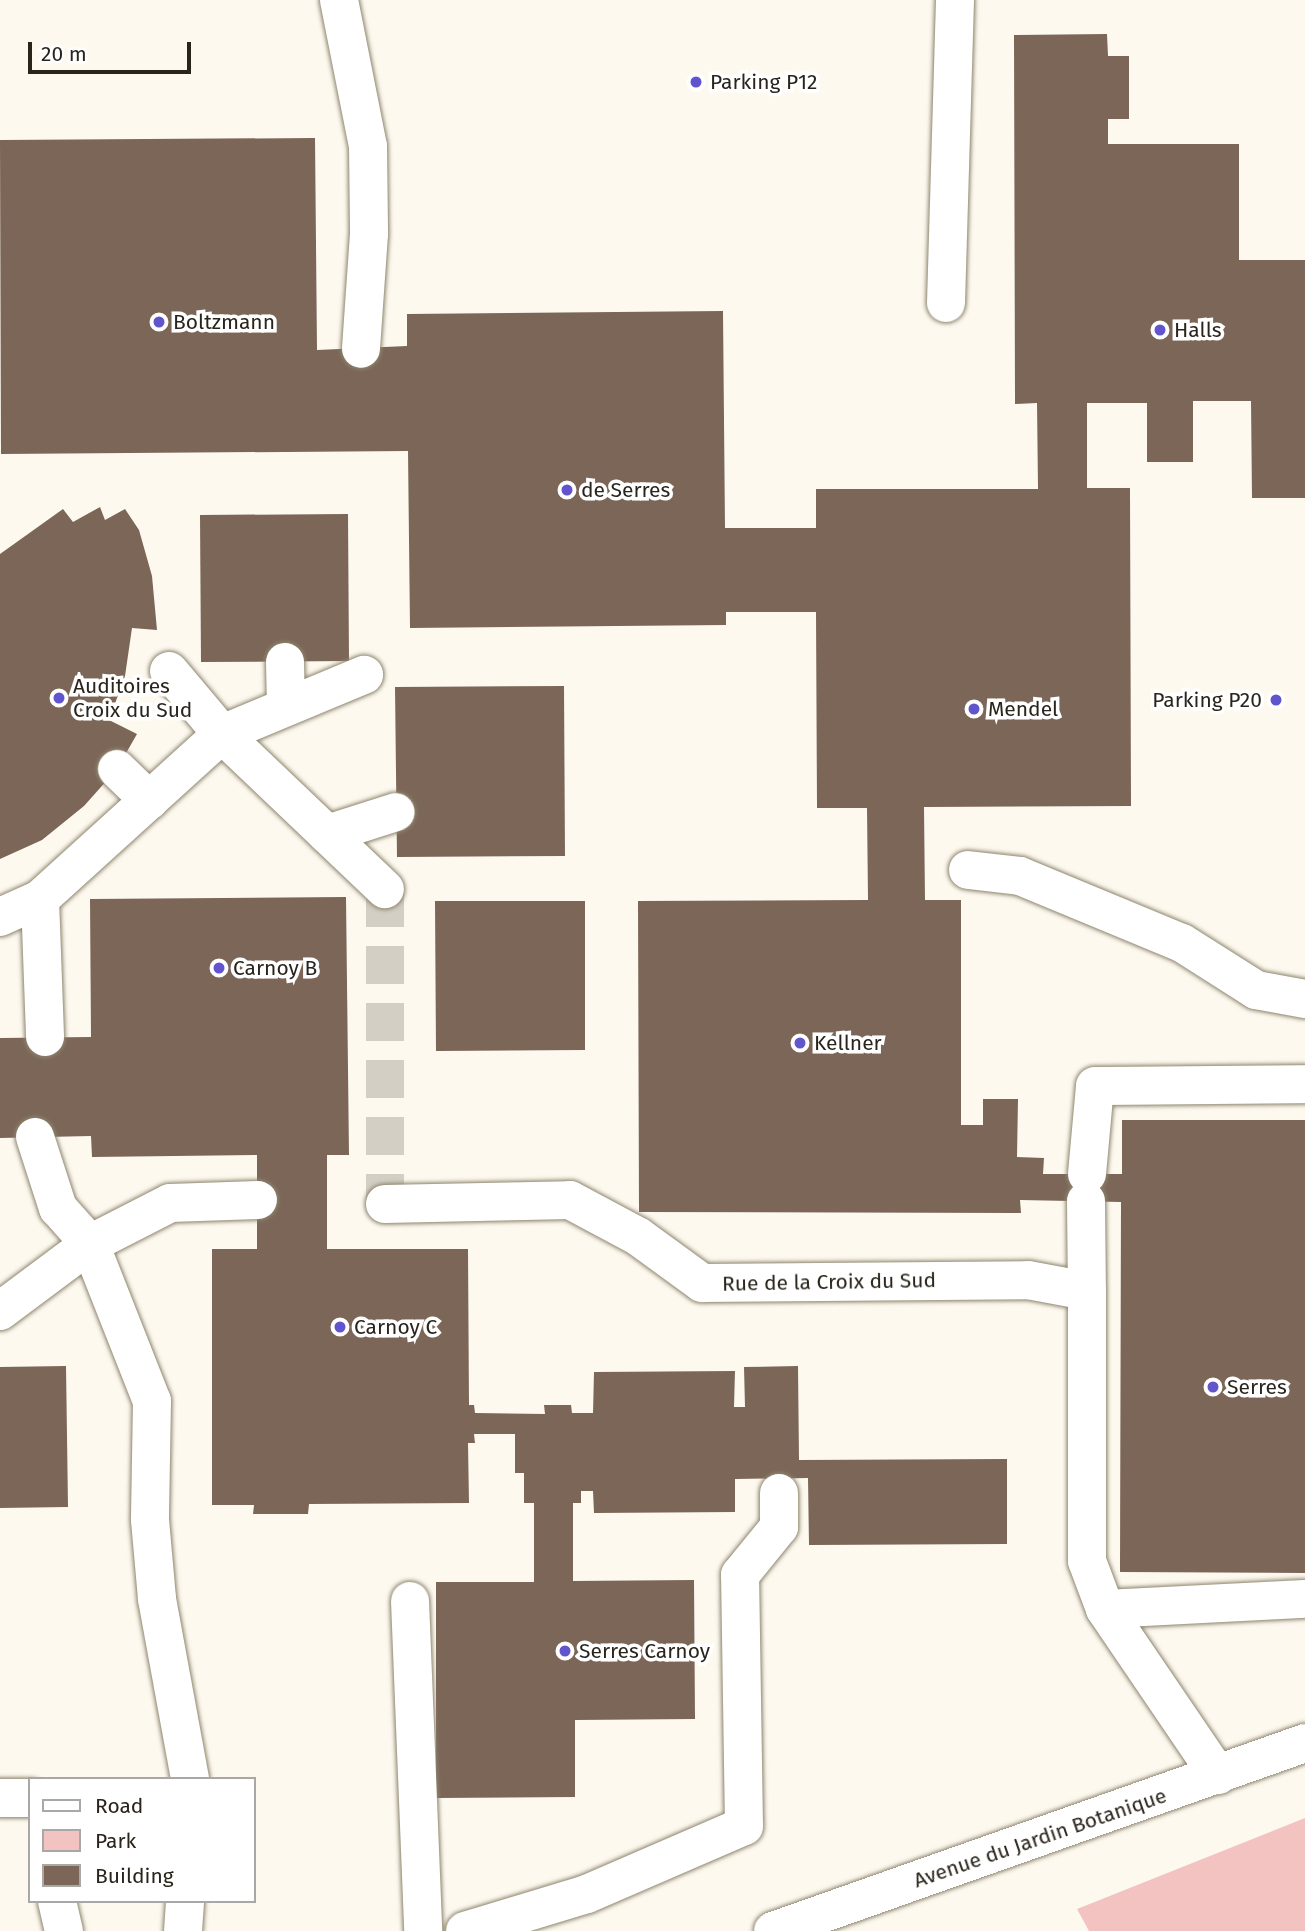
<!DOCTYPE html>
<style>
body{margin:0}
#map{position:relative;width:1305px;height:1931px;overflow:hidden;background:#fdf9ef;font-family:"Fira Sans",sans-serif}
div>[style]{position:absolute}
.green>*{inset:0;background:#f3c3c1}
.building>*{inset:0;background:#7b6658}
.minor-tunnel>*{height:38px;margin-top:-19px;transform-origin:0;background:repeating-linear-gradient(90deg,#d3cfc5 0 38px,transparent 0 57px)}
.roads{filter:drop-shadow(0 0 2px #8e856e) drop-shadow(0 0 2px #8e856e)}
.minor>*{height:38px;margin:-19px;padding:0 19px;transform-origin:19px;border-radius:19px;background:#fff}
.dots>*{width:19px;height:19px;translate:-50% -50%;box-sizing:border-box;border:4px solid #fff;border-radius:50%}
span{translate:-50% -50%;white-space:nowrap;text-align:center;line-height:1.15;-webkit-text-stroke:7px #fff;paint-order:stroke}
.poi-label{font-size:21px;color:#29251c}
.left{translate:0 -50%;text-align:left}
.right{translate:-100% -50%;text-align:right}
.street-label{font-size:21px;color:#29251c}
.legend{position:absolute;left:28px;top:1777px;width:228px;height:126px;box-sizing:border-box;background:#fff;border:2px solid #a9a8a4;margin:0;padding:9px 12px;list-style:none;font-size:21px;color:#29251c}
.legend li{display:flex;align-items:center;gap:14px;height:35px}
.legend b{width:35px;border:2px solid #a9a8a4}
.scale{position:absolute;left:28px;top:42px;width:163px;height:32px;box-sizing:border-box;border:4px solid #29251c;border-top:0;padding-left:9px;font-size:21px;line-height:24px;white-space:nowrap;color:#29251c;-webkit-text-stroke:5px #fff;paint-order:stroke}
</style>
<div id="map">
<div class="green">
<div style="clip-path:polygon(1305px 1818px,1305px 1931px,1089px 1931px,1077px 1909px)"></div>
</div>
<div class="building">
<div style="clip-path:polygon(1107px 34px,1108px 56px,1129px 56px,1129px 119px,1108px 119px,1108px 144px,1239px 144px,1239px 260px,1305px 260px,1305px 498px,1252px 498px,1251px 401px,1193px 401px,1193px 462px,1147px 462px,1147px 403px,1087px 403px,1087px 488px,1130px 488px,1131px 806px,924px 807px,925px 900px,961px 900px,961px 1125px,983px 1125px,983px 1099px,1018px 1099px,1017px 1157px,1044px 1158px,1043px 1174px,1122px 1174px,1122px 1120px,1305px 1120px,1305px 1573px,1120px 1572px,1121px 1202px,1020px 1200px,1021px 1213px,639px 1212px,638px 901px,868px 900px,867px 808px,817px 808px,816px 612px,726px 612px,726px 625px,410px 628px,408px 451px,1px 454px,0 140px,315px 138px,317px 350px,407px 346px,407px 314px,723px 311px,725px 528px,816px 528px,816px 489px,1038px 489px,1037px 403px,1015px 404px,1014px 35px)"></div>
<div style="clip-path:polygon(100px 507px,105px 520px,125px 509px,139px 530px,152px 576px,157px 630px,132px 628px,125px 676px,109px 720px,137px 734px,117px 769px,84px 806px,42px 840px,0 859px,0 554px,63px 509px,73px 522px)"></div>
<div style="clip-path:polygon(348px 514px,349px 661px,201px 662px,200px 515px)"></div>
<div style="clip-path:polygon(564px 686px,565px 856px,397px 857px,395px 687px)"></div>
<div style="clip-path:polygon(346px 897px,349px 1155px,327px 1155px,327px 1249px,468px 1249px,469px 1405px,474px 1405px,475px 1413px,545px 1414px,544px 1405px,571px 1405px,572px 1413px,593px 1413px,594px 1372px,735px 1371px,734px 1407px,745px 1407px,744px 1367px,798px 1366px,799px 1460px,1007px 1459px,1007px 1544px,809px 1545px,808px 1478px,735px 1479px,735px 1512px,594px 1513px,593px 1491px,581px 1491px,581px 1503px,573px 1503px,573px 1581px,694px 1580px,695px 1719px,575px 1720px,575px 1797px,436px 1798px,436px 1582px,534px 1582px,534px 1503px,524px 1503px,524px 1473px,515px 1473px,515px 1434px,474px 1434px,475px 1443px,468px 1443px,469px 1503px,309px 1504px,308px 1514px,253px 1514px,254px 1505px,212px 1505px,212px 1249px,257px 1249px,257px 1155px,92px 1157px,91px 1136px,0 1138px,0 1038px,91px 1037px,90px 899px)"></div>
<div style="clip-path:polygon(435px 901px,585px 901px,585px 1050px,436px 1051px)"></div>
<div style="clip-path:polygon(66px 1366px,68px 1507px,0 1508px,0 1367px)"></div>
</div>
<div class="minor-tunnel">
<div style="left:385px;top:889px;width:315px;rotate:90deg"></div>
</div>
<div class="roads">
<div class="minor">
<div style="left:339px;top:0;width:149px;rotate:78.8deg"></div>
<div style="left:368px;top:146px;width:88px;rotate:89.3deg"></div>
<div style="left:369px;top:234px;width:115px;rotate:94deg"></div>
<div style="left:946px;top:303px;width:303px;rotate:-88.3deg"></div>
<div style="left:285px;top:662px;width:45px;rotate:88.7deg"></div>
<div style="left:169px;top:671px;width:82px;rotate:49.9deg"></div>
<div style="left:222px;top:734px;width:154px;rotate:-22.6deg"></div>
<div style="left:117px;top:769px;width:45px;rotate:44.1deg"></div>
<div style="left:327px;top:834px;width:72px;rotate:-17.7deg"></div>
<div style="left:968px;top:870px;width:52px;rotate:6.6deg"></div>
<div style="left:1020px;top:876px;width:175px;rotate:22.5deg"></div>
<div style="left:1182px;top:943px;width:88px;rotate:32.4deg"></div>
<div style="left:1256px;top:990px;width:50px;rotate:10.4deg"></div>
<div style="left:40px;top:899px;width:138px;rotate:87.9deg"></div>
<div style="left:0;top:917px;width:44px;rotate:-24.2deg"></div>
<div style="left:40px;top:899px;width:246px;rotate:-42.2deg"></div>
<div style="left:222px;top:734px;width:225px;rotate:43.6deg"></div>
<div style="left:35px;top:1137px;width:75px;rotate:72.1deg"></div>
<div style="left:58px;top:1208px;width:48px;rotate:48.4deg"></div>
<div style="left:90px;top:1244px;width:169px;rotate:68.5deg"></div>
<div style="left:152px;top:1401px;width:119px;rotate:91deg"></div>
<div style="left:150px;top:1520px;width:79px;rotate:84.9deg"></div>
<div style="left:157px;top:1599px;width:183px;rotate:79.6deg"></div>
<div style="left:1087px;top:1174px;width:88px;rotate:-84.8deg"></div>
<div style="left:1095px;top:1086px;width:210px;rotate:-0.5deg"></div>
<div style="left:1086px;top:1201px;width:90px;rotate:89.4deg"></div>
<div style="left:385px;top:1204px;width:185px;rotate:-1.2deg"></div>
<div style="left:570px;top:1200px;width:78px;rotate:28.2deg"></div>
<div style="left:639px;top:1237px;width:78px;rotate:36.1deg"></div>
<div style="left:702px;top:1283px;width:326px;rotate:-0.5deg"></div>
<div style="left:1028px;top:1280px;width:60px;rotate:10.6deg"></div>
<div style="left:1087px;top:1291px;width:270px;rotate:90deg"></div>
<div style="left:1087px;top:1561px;width:51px;rotate:69.4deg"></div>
<div style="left:1105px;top:1609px;width:201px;rotate:55.8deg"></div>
<div style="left:0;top:1311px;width:112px;rotate:-36.7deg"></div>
<div style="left:90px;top:1244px;width:90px;rotate:-27.1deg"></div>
<div style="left:170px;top:1203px;width:88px;rotate:-2deg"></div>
<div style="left:410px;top:1601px;width:330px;rotate:87.7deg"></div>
<div style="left:1105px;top:1609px;width:200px;rotate:-2.9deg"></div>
<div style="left:0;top:1798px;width:30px"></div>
<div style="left:57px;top:1901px;width:31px;rotate:77deg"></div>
<div style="left:183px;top:1931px;width:30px;rotate:-86deg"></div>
<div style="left:465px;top:1931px;width:127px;rotate:-16.9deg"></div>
<div style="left:587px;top:1894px;width:171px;rotate:-23.4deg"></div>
<div style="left:744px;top:1826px;width:251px;rotate:-90.9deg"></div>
<div style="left:740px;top:1575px;width:62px;rotate:-50.9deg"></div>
<div style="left:779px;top:1527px;width:34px;rotate:-90deg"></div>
<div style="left:773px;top:1931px;width:564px;rotate:-19.46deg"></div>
</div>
</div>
<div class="dots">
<div style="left:696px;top:82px;background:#6154cc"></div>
<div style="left:159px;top:322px;background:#6154cc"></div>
<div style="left:1160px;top:330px;background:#6154cc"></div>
<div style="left:567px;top:490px;background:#6154cc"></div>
<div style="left:59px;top:698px;background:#6154cc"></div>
<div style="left:1276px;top:700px;background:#6154cc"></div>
<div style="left:974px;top:709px;background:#6154cc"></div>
<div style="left:219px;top:968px;background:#6154cc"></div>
<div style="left:800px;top:1043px;background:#6154cc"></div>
<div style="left:340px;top:1327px;background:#6154cc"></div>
<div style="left:1213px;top:1387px;background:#6154cc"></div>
<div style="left:565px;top:1651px;background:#6154cc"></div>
</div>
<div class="poi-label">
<span class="left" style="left:710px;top:82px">Parking P12</span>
<span class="left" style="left:173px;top:322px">Boltzmann</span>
<span class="left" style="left:1174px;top:330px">Halls</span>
<span class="left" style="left:581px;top:490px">de Serres</span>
<span class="left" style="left:73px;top:698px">Auditoires<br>Croix du Sud</span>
<span class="right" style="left:1262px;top:700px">Parking P20</span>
<span class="left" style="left:988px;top:709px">Mendel</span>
<span class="left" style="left:233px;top:968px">Carnoy B</span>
<span class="left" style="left:814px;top:1043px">Kellner</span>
<span class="left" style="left:354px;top:1327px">Carnoy C</span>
<span class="left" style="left:1227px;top:1387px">Serres</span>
<span class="left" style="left:579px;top:1651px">Serres Carnoy</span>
</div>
<div class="street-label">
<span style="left:829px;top:1282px;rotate:-1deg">Rue de la Croix du Sud</span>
<span style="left:1040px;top:1838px;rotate:-19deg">Avenue du Jardin Botanique</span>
</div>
<ul class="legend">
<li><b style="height:9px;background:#fff"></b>Road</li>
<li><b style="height:19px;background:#f3c3c1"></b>Park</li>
<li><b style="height:19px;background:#7b6658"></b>Building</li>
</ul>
<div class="scale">20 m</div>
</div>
